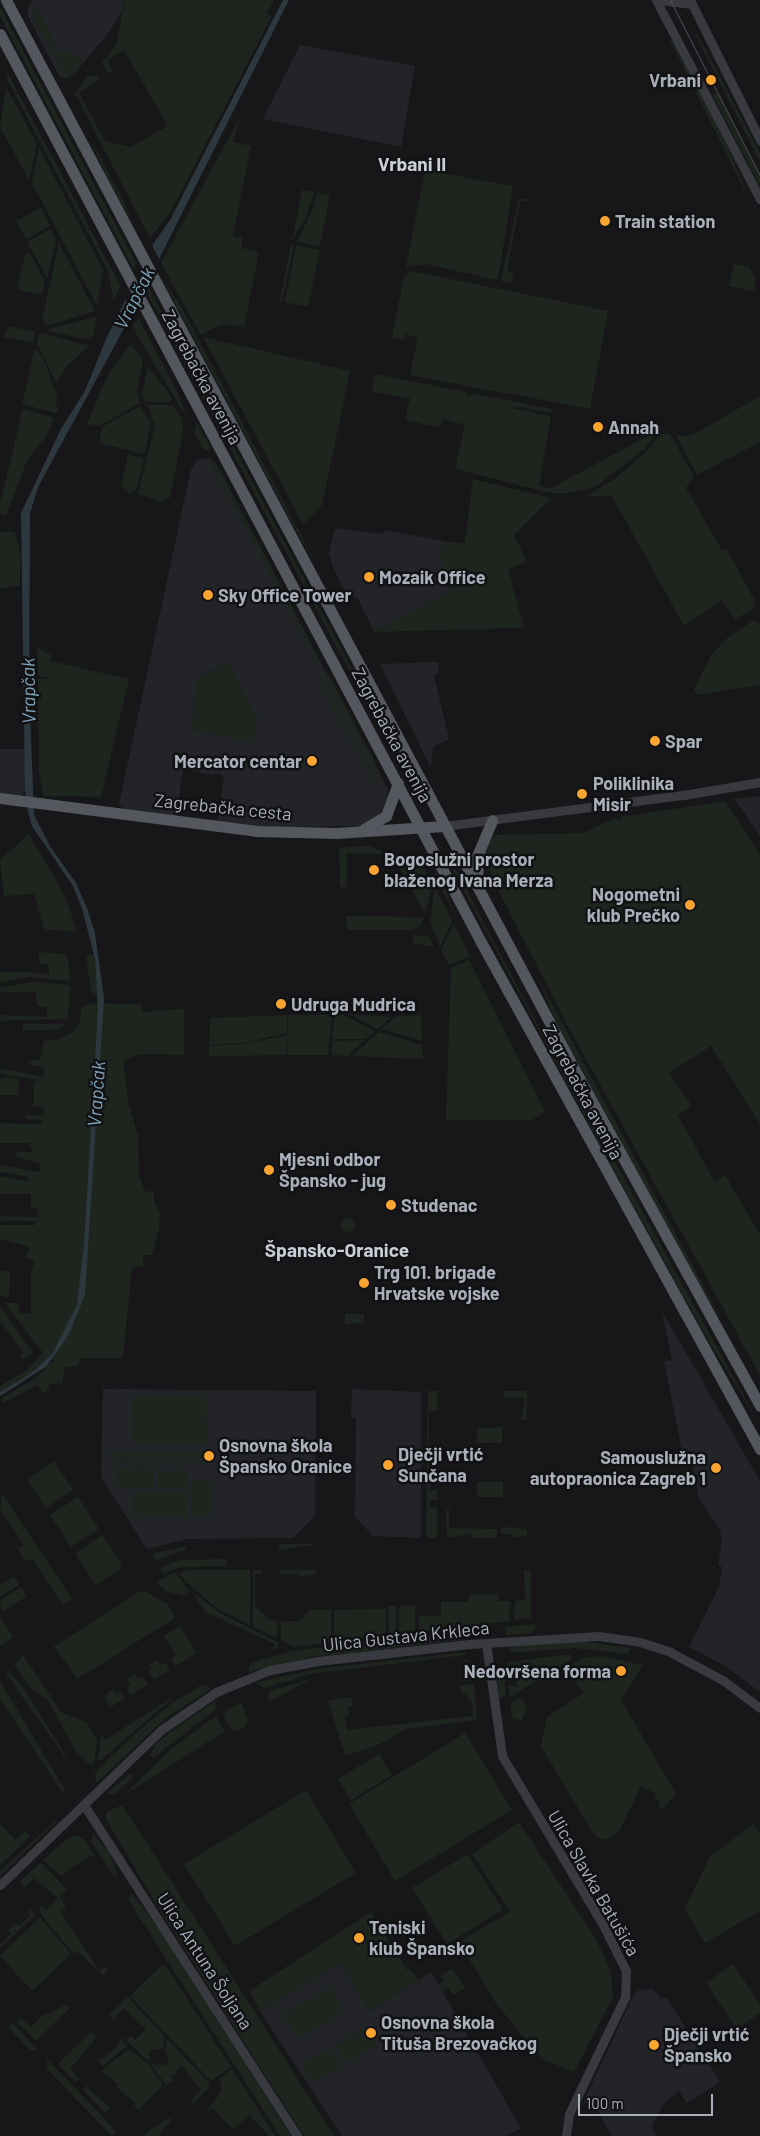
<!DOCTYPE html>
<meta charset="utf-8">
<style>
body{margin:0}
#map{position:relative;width:760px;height:2136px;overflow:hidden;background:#17171a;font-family:Barlow,sans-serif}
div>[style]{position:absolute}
.built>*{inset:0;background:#232427}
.green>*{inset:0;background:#1d251e}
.round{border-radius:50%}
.water>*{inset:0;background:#2d383e}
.pier>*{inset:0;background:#17171a}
.minor>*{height:9px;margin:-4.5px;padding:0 4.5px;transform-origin:4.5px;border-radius:4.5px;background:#383a3f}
.major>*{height:11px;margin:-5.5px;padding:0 5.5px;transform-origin:5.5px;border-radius:5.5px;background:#54575e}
.tram>*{height:1px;margin:-0.5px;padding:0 0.5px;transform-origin:0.5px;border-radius:0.5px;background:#4b4e54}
.dots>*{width:14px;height:14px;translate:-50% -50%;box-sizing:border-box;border:2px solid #121215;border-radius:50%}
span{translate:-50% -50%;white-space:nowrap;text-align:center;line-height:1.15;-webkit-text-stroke:5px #121215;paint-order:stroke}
.poi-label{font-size:18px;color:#a9b0ba;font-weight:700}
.right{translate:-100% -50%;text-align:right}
.left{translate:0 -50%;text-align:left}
.street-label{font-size:18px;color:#a9b0ba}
.neighbourhood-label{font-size:19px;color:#caced6;font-weight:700}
.water-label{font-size:19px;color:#7fa1b6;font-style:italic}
.scale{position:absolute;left:578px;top:2094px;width:135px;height:22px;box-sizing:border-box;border:2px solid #a9b0ba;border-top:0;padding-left:6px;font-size:15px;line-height:18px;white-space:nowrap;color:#a9b0ba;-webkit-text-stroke:4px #121215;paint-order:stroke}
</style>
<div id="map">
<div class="built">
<div style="clip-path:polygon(33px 0,125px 0,121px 13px,109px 32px,75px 73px,67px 78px,59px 76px,29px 18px,27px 11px)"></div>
<div style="clip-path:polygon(300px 45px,415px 66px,401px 147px,263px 119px)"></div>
<div style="clip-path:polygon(evenodd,211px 458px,388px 789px,387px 811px,361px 826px,263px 827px,211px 822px,218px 818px,224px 779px,220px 773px,210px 775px,183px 768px,176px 817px,126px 810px,119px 804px,191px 469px,198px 460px,211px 458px,227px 661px,257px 718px,216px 734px,191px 729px,198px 679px,227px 661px)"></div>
<div style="clip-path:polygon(335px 528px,383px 534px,384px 530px,448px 542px,438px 551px,450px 576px,449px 592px,374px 632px,358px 599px,345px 592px,333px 567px,329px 553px)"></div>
<div style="clip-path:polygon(438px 662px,439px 674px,434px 675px,449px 739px,433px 747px,431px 768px,380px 664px)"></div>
<div style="clip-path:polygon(0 749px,25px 749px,25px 790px,21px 797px,0 794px)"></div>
<div style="clip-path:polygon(760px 796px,760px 836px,735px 799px)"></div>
<div style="clip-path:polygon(662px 1311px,760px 1481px,760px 1692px,727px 1667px,689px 1647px,719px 1587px,722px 1567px,718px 1565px,722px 1542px,720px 1530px,699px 1498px,691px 1457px,683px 1456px,664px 1361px,672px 1360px)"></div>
<div style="clip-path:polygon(103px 1389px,316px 1391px,315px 1516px,293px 1538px,187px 1539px,147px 1549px,101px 1477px)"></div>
<div style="clip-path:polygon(352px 1389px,421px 1392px,421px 1538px,373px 1536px,355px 1517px,356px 1418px,351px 1418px)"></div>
<div style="clip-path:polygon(340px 1963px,370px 2011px,431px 1972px,521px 2128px,506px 2136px,342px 2136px,260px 2011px)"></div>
<div style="clip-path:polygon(653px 1989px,661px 1999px,667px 1998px,720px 2082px,687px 2103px,679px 2091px,665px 2102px,652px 2125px,656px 2136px,612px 2136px,594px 2104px,583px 2103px,633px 1996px,639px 1990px)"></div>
</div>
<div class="green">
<div style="clip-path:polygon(125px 0,274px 0,267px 14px,272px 16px,171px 211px,150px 238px,75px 93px,88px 76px,97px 75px,100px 79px,79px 93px,105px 141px,131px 147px,168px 126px,124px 50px,107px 60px,113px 71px,108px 74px,102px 63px,116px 45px)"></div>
<div style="clip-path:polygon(37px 6px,58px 50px,82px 59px,82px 64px,67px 78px,33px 19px,32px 10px)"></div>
<div style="clip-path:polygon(0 7px,137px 265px,133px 268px,0 16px)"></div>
<div style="clip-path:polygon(697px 33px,760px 153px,760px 162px,695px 34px)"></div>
<div style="clip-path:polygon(672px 39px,727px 146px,752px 205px,670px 40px)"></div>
<div style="clip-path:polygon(5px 68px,120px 285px,114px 301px,107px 269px,8px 81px)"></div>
<div style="clip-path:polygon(6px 87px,37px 144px,29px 180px,0 127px)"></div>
<div style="clip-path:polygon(717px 93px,760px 178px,760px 186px,712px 94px)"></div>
<div style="clip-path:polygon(240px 117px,233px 142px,251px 146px,233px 236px,242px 238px,242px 248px,259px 252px,244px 327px,221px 324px,201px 335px,161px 263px)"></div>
<div style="clip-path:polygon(87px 133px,122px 198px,134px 227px,106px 175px)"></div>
<div style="clip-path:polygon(39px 147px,103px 270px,97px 306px,32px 183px)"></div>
<div style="clip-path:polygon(425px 170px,513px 186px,498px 280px,425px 264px,406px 267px)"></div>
<div style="clip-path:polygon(302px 190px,315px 192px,305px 219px,292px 241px)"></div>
<div style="clip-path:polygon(317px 193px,330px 195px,320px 246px,297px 242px,312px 211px)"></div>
<div style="clip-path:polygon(519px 198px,528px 199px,527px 202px,520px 201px,507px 271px,514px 274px,512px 281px,508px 283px,501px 281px)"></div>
<div style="clip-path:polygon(41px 208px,50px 226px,26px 239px,16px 221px)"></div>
<div style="clip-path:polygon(51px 229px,56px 240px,47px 278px,27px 242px)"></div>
<div style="clip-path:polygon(59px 243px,95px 311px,46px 326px,42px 320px)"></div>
<div style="clip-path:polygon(291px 244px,294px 245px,282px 302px,280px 301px)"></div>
<div style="clip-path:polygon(296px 245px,320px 250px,308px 307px,285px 302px)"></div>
<div style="clip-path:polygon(26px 252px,30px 253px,45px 282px,42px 295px,17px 289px)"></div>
<div style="clip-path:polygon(734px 264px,749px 267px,755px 276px,755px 288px,752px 291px,729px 286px)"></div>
<div style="clip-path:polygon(410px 271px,608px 311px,590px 409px,410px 375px,418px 338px,406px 334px,404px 340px,392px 337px,404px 276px)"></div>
<div style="clip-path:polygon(162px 279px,181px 306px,314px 560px,298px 534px)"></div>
<div style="clip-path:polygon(149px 288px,421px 798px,419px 800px,146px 292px)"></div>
<div style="clip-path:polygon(97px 316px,93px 336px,88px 340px,46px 330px)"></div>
<div style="clip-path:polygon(139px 319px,178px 393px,187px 418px,136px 333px,133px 324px)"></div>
<div style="clip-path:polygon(8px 326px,35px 332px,33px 343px,3px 337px)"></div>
<div style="clip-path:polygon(42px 333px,89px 346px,67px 366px,56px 383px,37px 343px,38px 335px)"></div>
<div style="clip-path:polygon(203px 337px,350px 371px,322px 505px,303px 524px)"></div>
<div style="clip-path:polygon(131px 344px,143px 361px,137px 391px,140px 403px,99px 426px,87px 424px,109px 372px)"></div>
<div style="clip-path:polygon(35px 348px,42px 356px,57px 394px,56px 406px,59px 408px,56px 413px,22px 404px)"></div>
<div style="clip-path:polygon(148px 367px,166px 389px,172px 399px,170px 402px,145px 402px,142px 394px)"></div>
<div style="clip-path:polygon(375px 374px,467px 392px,468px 396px,477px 394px,552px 409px,551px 413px,513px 406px,513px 409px,551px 416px,539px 486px,551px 488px,652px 434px,656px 435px,644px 449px,595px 487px,571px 493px,550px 493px,455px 469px,465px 425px,443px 419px,440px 428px,405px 420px,410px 398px,372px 392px)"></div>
<div style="clip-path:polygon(760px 396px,760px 442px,697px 475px,676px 435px,691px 436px)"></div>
<div style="clip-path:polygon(147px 405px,173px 405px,182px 419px,183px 432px,170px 497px,163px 502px,138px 494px,155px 425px)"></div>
<div style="clip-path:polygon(140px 406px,151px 423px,145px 454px,99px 443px,102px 427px)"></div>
<div style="clip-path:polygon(23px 409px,54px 418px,46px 436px,27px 460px,6px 516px,0 514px,0 503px)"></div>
<div style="clip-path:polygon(197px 422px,211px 448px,210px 450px,204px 450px,194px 432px)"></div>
<div style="clip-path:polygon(660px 434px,670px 434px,694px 476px,686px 488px,722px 550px,726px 548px,755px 601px,753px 608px,735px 620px,722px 600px,684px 626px,612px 496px,587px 496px,616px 478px,647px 451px)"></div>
<div style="clip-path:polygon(128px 454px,144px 459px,137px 488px,130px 494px,121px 486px)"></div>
<div style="clip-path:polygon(208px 458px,215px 462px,222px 474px,318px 656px,318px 666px)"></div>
<div style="clip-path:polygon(473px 479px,551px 498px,514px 535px,527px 562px,508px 569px,524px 628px,374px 632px,449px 592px,450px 577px,437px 551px,448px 542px,465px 543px)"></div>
<div style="clip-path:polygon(4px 531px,15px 532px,20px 552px,20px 586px,0 588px,0 533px)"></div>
<div style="clip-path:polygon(754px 620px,760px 624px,760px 685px,697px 695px,694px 689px,712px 654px,726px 639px)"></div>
<div style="clip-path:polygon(37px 647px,51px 655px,50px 661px,129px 679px,101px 797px,43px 796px,39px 770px,38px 679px,53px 679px,38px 676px)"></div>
<div style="clip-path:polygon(228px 661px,257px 718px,253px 742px,191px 729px,198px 679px)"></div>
<div style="clip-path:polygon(328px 674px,375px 762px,390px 795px,331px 690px,324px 675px)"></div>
<div style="clip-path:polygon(322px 682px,343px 719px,377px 779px,372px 781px,320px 684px)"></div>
<div style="clip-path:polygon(725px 801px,760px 854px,760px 1124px,711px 1046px,669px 1073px,692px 1106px,678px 1115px,714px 1181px,725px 1175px,760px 1234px,760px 1375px,570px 1030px,492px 878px,482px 845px,496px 835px,583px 833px,615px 818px,620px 821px,622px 817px)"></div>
<div style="clip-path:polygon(29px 834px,66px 898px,77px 932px,44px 929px,34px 894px,4px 896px,0 860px)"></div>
<div style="clip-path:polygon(369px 846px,389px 854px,347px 853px,347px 887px,340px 887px,339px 850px,342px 847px)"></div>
<div style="clip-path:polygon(392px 854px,415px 855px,433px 883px,425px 914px)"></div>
<div style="clip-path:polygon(452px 862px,551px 1050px,601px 1137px,760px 1425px,704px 1333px,596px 1137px,449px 863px)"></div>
<div style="clip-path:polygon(436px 872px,446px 891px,455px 914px,434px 876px)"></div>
<div style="clip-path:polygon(435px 887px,452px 921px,440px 947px,430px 922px)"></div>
<div style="clip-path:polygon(346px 916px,347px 916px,424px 917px,421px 925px,413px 930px,347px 930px)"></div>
<div style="clip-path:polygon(454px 924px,470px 956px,449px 965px,441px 950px)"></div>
<div style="clip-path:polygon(413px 935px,429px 937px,434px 947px,413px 943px)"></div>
<div style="clip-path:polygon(39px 952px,64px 954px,68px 959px,70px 981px,29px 977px,0 983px,0 973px,15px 971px,49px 974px,49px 965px,39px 963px)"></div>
<div style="clip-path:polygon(86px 955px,94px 955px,98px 995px,91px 992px)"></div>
<div style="clip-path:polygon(469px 960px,545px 1112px,532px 1120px,446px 1120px,451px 968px)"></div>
<div style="clip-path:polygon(538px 979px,539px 980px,721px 1318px,694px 1277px,635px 1170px,555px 1019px)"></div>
<div style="clip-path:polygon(32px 982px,70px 985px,68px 1019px,0 1021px,0 1015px,47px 1017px,47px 1007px,37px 1006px,36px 992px,0 992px,0 988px)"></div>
<div style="clip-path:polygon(92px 1003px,141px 1004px,142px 1012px,184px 1009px,184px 1055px,141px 1054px,125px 1059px,124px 1064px,128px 1103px,138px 1135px,139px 1175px,145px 1191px,154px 1192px,154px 1202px,160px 1213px,159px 1228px,152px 1255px,143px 1255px,143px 1267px,132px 1267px,123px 1358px,81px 1358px,78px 1366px,65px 1367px,62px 1383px,49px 1384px,50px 1390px,42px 1393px,38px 1385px,3px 1403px,2px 1398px,36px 1378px,54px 1360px,49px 1357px,30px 1374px,0 1392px,0 1386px,27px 1370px,43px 1353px,5px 1303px,19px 1303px,19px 1313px,31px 1314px,31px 1275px,35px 1260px,25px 1258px,30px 1247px,0 1239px,0 1225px,35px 1225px,36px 1221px,0 1221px,0 1216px,37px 1217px,38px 1208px,31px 1208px,31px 1194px,0 1194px,0 1176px,28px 1181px,29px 1177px,0 1172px,0 1165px,40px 1172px,40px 1164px,16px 1156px,15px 1152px,32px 1152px,29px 1143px,0 1143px,0 1123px,41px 1124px,42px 1120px,26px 1119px,26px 1115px,44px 1115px,44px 1108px,30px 1106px,34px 1102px,34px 1082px,38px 1080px,0 1074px,0 1068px,43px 1077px,45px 1068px,29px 1064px,29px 1061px,40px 1060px,44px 1041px,60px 1039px,73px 1032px,79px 1024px,82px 1007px)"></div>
<div style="clip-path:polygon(335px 1014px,343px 1015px,375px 1031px,365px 1039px,332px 1039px)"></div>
<div style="clip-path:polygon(349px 1014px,391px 1017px,378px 1029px)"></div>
<div style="clip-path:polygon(287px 1015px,287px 1033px,244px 1043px,209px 1045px,210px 1018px)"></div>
<div style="clip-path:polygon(288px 1015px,332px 1015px,328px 1055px,287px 1055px)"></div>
<div style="clip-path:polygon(421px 1015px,422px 1041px,381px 1029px,395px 1017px)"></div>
<div style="clip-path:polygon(23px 1024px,68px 1024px,54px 1030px,23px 1030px)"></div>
<div style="clip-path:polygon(379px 1032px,422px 1045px,423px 1059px,352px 1056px)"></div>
<div style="clip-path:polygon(287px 1035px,286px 1055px,209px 1056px,209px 1046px,244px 1044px)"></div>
<div style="clip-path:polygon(365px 1040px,348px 1056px,332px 1055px,332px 1041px)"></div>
<div style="clip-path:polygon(7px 1077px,19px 1079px,19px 1095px,0 1095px,0 1079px)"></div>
<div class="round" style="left:341px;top:1218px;width:14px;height:14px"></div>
<div style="clip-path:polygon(0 1270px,10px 1272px,9px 1298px,0 1296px)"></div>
<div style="clip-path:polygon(0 1306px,33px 1353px,22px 1359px,20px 1356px,24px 1353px,0 1321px)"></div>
<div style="clip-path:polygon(345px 1314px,364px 1314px,364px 1323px,345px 1324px)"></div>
<div style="clip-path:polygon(428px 1391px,437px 1391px,437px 1411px,429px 1411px,429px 1470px,437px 1471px,437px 1480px,430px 1480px,430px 1490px,437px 1490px,437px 1500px,430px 1500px,430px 1507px,437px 1508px,437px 1538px,428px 1538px,426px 1534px)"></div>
<div style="clip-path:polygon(504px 1391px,527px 1391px,527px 1420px,521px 1420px,525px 1398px,504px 1397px)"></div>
<div style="clip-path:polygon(132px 1397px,206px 1397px,207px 1443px,133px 1443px)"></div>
<div style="clip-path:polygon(502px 1427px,502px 1443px,477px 1443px,477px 1428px)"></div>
<div style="clip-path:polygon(211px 1451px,211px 1458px,110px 1458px,110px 1451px)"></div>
<div style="clip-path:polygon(116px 1460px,210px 1461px,210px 1465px,116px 1464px)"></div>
<div style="clip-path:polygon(54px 1461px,73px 1490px,46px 1508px,27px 1480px)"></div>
<div style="clip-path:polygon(154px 1466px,154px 1487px,117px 1487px,116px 1467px)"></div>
<div style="clip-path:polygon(157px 1471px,188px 1471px,188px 1488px,157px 1488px)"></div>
<div style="clip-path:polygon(192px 1481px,210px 1481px,210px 1516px,191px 1516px)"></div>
<div style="clip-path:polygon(477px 1482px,503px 1482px,503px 1497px,477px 1497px)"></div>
<div style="clip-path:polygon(133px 1491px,187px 1491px,187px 1518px,133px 1518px)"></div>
<div style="clip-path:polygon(2px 1493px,72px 1599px,63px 1605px,32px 1558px,26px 1562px,18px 1549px,24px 1545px,0 1509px)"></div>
<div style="clip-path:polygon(78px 1497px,99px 1529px,71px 1547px,50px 1515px)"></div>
<div style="clip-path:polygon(449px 1508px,449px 1528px,497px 1529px,497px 1538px,474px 1538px,469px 1534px,447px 1538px,446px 1511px)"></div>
<div style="clip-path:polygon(501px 1527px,521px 1528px,527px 1530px,527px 1536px,512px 1538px,510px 1534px,501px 1534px)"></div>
<div style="clip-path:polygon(102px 1535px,122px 1564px,120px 1569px,96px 1585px,75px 1554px)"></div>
<div style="clip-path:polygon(280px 1544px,312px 1544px,313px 1545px,278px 1550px)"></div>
<div style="clip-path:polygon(188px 1545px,184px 1551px,156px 1560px,152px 1554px)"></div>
<div style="clip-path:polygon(226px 1559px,226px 1566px,181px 1567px,163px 1573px,160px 1568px,179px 1560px)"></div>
<div style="clip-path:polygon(524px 1569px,531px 1572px,531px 1618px,514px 1620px,515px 1601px,525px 1600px)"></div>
<div style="clip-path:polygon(188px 1570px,250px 1570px,250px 1625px,218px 1609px,185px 1581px,179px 1573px)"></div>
<div style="clip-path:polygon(253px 1570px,261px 1570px,262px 1574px,255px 1574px,255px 1606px,270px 1620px,277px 1621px,277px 1638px,253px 1627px)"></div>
<div style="clip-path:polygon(280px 1570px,316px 1570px,316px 1574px,298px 1577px,298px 1574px,280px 1574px)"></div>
<div style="clip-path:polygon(176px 1572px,189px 1592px,183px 1596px,166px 1591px,156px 1582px)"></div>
<div style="clip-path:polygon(14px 1576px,19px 1585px,0 1597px,0 1585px)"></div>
<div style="clip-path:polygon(21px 1587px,27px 1596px,2px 1612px,0 1601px)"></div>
<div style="clip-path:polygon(191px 1591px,220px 1613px,279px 1643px,276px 1649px,273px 1648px,275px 1644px,205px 1612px)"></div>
<div style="clip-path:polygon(139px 1592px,147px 1592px,167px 1604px,175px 1618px,77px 1679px,55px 1647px,33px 1660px)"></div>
<div style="clip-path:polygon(498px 1594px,498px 1601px,510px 1601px,509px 1621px,419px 1632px,419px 1616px,441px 1616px,441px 1602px,469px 1602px,469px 1595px)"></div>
<div style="clip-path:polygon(415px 1605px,415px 1632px,399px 1634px,399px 1609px,401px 1606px)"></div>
<div style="clip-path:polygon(388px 1606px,396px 1606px,396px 1634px,389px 1635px)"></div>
<div style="clip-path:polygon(386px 1609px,386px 1635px,334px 1641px,334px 1610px)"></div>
<div style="clip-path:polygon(310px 1610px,331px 1610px,331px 1642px,293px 1647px,281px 1640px,281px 1621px,299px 1621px)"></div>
<div style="clip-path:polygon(0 1617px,13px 1637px,0 1646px)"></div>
<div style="clip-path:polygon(537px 1624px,532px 1633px,506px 1635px,505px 1627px)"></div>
<div style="clip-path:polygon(179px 1626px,197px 1653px,176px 1666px,171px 1659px,176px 1654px,164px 1636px)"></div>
<div style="clip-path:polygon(457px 1632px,462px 1640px,313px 1657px,249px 1672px,248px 1670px,250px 1663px,292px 1651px)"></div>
<div style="clip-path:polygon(580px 1641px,631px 1648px,627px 1654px,574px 1648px,511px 1653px,509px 1647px)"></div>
<div style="clip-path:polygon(466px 1652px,465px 1655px,311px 1674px,265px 1688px,255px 1683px,317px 1669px)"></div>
<div style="clip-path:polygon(570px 1654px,572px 1659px,510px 1697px,508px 1685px,517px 1687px,516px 1678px,508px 1682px,506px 1671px,516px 1671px,515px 1666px,506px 1669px,508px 1662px)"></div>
<div style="clip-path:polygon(23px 1655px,62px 1713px,86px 1722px,97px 1740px,95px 1759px,91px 1766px,75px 1750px,48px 1700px,29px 1687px,15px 1665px)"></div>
<div style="clip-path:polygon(601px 1656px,643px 1665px,621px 1700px,676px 1793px,663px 1809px,658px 1806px,660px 1801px,654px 1798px,656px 1794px,641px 1786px,619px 1832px,605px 1840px,597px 1837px,590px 1828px,541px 1746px,547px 1717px,584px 1693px,565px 1669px,582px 1658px)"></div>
<div style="clip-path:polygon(464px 1659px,472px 1663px,474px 1680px,462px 1682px,467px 1674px)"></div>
<div style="clip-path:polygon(157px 1660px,161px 1665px,165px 1662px,170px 1670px,154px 1680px,149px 1672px,152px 1669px,149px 1665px)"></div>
<div style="clip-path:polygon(495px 1664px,502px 1667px,504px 1672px,506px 1695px,499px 1700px)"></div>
<div style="clip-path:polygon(7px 1668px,25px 1690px,78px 1776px,7px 1675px)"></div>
<div style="clip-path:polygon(135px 1674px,138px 1679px,142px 1676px,148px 1684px,131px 1695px,126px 1687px,130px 1684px,127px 1680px)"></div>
<div style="clip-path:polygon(313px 1678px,270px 1702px,268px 1699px,269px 1692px,274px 1690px)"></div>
<div style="clip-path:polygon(0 1681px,65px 1790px,63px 1793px,0 1699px)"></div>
<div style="clip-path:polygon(203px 1684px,211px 1689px,166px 1718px,96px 1783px,95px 1772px,137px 1732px,171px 1704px)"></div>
<div style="clip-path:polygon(460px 1685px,474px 1685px,477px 1720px,406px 1729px,376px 1746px,345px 1755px,328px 1701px,352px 1697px,353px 1706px,348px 1707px,349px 1715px,345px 1716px,347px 1730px,473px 1716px,472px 1701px,468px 1701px,467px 1693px,461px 1694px)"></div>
<div style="clip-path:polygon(113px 1689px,116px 1693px,120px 1691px,125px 1698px,109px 1708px,105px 1695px)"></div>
<div style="clip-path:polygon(176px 1695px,101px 1760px,98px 1760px,101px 1735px,105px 1740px)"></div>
<div style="clip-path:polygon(521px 1697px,527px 1706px,522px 1720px,513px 1719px,510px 1703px)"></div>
<div style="clip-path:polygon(215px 1701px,216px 1709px,153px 1758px,150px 1755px,155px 1745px,170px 1732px)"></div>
<div style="clip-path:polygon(241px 1703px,248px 1719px,246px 1726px,234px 1732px,224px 1718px,226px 1710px)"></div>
<div style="clip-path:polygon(216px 1716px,225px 1731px,123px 1796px,172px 1748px)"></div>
<div style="clip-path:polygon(465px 1733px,512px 1810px,395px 1881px,349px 1804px)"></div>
<div style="clip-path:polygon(379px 1754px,392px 1775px,351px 1800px,338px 1779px)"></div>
<div style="clip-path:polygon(131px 1773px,133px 1778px,114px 1795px,106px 1794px)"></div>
<div style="clip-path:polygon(306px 1790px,356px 1873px,235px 1946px,184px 1864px)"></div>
<div style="clip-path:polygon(122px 1805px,168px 1876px,334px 2136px,304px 2136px,161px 1912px,105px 1817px,107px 1812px)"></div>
<div style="clip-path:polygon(56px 1820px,57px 1821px,0 1876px,0 1871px)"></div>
<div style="clip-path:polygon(519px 1822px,596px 1939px,611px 1972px,613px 1997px,574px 2072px,543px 2059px,521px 2034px,495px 2002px,459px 1942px,510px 1912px,472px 1854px)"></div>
<div style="clip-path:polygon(0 1824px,15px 1840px,26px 1831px,30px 1837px,0 1865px)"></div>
<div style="clip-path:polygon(753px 1824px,760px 1834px,760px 1911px,705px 1943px,685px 1909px,709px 1858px)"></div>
<div style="clip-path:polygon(93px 1834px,110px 1853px,118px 1877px,114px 1876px,91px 1841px)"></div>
<div style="clip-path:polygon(77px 1835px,85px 1840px,95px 1857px,90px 1855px,61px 1876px,43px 1860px,67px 1839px)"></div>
<div style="clip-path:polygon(468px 1854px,503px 1910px,447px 1944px,412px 1888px)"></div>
<div style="clip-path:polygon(41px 1862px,67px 1890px,60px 1897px,66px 1907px,60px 1911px,99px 1970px,106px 1966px,108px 1972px,104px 1976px,79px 1953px,72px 1952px,42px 1916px,39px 1909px,42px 1905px,46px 1909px,58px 1898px,34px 1878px,25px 1887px,20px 1882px)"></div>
<div style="clip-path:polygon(131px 1893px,156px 1923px,291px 2136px,280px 2136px,129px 1901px)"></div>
<div style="clip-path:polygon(31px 1908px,35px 1915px,0 1949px,0 1944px,11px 1934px,8px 1930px,16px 1923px,19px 1926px,30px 1916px,27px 1912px)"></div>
<div style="clip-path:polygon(371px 1912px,407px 1970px,410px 1969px,418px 1980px,370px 2011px,340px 1963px,260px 2011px,249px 1991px)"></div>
<div style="clip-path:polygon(40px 1917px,71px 1954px,32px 1991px,0 1956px)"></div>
<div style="clip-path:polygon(733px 1964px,760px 2004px,760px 2013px,737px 2029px,706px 1983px)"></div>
<div style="clip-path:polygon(161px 1966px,166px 1966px,231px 2067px,211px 2081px,130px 1996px)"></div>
<div style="clip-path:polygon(452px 1968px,465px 1988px,453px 1995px,448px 1988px,442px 1992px,438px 1985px,444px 1981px,441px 1975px)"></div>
<div style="clip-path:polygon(330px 1987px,344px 2012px,297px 2039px,283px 2015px)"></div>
<div style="clip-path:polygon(128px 1997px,165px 2037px,163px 2048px,150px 2051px,149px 2062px,123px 2037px,128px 2039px,131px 2036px,135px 2040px,146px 2029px,123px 2008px,114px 2020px,109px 2015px)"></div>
<div style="clip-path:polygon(67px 2004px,70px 2008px,36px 2041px,17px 2022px,21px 2018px,31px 2027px,45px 2013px,48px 2015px)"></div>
<div style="clip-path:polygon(12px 2022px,39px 2051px,30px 2050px,8px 2027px)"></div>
<div style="clip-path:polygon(366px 2027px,377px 2046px,345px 2063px,335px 2045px)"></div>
<div style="clip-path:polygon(91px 2032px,97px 2037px,70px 2069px,80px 2079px,75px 2082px,58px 2064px)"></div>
<div style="clip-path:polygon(121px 2039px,127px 2046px,103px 2066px,98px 2061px,118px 2046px,116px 2044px)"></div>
<div style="clip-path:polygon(167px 2039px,209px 2082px,210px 2087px,193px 2104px,192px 2099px,201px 2090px,182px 2066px,171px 2077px,174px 2081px,166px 2085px,151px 2064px,165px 2065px,169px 2060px,165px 2050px)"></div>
<div style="clip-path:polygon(331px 2048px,341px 2067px,312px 2083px,301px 2065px)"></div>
<div style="clip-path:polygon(129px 2049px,148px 2064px,163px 2085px,138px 2110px,134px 2105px,136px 2103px,116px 2087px,118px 2084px,101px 2071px)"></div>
<div style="clip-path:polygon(47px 2059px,117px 2132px,112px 2136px,47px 2069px)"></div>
<div style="clip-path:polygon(232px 2069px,275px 2136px,269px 2136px,249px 2115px,233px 2130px,213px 2108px,207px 2111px,221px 2092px,220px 2078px)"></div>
<div style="clip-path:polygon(88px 2085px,90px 2091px,110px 2107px,105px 2113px,83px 2090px)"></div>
<div style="clip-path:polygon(174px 2117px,158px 2136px,143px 2136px,153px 2127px,155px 2128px,163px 2121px)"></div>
</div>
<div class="water">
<div style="clip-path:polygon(283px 0,289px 0,129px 319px,38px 487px,30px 513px,29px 687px,34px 815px,50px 846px,76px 883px,87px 908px,95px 933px,104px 998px,85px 1295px,69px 1334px,47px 1366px,0 1396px,0 1392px,30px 1374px,52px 1354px,77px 1305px,84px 1244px,98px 1009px,95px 959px,82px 908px,73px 886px,32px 826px,28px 812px,25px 790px,21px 513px,61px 429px,85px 391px,106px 339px,153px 244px,170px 220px)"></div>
</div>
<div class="pier">
<div style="clip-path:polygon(151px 243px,159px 259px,134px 314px,125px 298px)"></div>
</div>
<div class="minor">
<div style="left:656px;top:0;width:225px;rotate:62.4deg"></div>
<div style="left:659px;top:0;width:33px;rotate:7deg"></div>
<div style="left:690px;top:0;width:157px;rotate:63.4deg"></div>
<div style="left:444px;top:826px;width:242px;rotate:-7.4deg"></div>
<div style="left:684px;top:795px;width:77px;rotate:-9.7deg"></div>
<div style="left:486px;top:1643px;width:114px;rotate:81.9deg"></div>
<div style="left:502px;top:1756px;width:195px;rotate:59.1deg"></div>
<div style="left:602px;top:1923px;width:54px;rotate:63.4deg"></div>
<div style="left:626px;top:1971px;width:26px;rotate:92deg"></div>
<div style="left:625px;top:1997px;width:130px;rotate:115.6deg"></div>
<div style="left:569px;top:2114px;width:22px;rotate:98deg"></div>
<div style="left:84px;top:1805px;width:394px;rotate:57.2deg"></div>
<div style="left:0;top:1885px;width:223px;rotate:-43.9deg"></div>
<div style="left:161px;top:1730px;width:67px;rotate:-34.6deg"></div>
<div style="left:216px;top:1692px;width:58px;rotate:-22.2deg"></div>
<div style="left:270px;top:1670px;width:49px;rotate:-10.6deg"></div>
<div style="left:318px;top:1661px;width:152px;rotate:-6.4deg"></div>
<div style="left:469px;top:1644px;width:130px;rotate:-3.5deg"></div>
<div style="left:599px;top:1636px;width:41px;rotate:8.3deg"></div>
<div style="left:640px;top:1642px;width:32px;rotate:18deg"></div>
<div style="left:670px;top:1652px;width:61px;rotate:28.2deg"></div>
<div style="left:724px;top:1681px;width:45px;rotate:36.9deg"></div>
</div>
<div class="major">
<div style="left:6px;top:0;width:1219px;rotate:62deg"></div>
<div style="left:578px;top:1076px;width:377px;rotate:61.1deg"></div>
<div style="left:0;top:34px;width:1028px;rotate:62.09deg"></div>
<div style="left:481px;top:942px;width:579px;rotate:61.18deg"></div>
<div style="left:0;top:798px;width:258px;rotate:7.3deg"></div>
<div style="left:256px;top:831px;width:80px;rotate:1.4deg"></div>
<div style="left:336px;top:833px;width:108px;rotate:-3.7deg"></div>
<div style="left:364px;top:829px;width:26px;rotate:-31deg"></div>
<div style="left:386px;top:816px;width:35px;rotate:-70deg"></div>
<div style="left:478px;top:885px;width:29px;rotate:-92deg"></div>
<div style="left:477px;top:856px;width:39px;rotate:-67deg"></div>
</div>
<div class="tram">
<div style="left:670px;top:0;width:198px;rotate:62.9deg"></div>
</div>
<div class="dots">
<div style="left:711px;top:80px;background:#f8a431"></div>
<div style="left:605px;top:221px;background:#f8a431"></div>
<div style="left:598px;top:427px;background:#f8a431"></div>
<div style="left:369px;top:577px;background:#f8a431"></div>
<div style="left:208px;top:595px;background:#f8a431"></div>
<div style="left:655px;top:741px;background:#f8a431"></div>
<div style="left:312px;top:761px;background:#f8a431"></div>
<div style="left:582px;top:794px;background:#f8a431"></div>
<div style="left:374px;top:870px;background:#f8a431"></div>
<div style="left:690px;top:905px;background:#f8a431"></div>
<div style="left:281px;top:1004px;background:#f8a431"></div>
<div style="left:269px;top:1170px;background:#f8a431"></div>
<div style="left:391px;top:1205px;background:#f8a431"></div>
<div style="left:364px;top:1283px;background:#f8a431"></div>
<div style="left:209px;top:1456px;background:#f8a431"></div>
<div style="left:388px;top:1465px;background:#f8a431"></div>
<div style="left:716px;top:1468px;background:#f8a431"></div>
<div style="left:621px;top:1671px;background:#f8a431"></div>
<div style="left:359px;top:1938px;background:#f8a431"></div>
<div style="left:371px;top:2033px;background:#f8a431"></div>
<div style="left:654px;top:2045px;background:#f8a431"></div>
</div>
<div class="poi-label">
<span class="right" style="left:701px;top:80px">Vrbani</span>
<span class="left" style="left:615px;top:221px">Train station</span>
<span class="left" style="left:608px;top:427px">Annah</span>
<span class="left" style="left:379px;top:577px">Mozaik Office</span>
<span class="left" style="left:218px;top:595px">Sky Office Tower</span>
<span class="left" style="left:665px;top:741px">Spar</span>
<span class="right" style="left:302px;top:761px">Mercator centar</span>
<span class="left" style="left:593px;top:794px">Poliklinika<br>Misir</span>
<span class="left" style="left:384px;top:870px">Bogoslužni prostor<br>blaženog Ivana Merza</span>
<span class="right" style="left:680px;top:905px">Nogometni<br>klub Prečko</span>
<span class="left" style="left:291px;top:1004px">Udruga Mudrica</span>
<span class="left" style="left:279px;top:1170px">Mjesni odbor<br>Špansko - jug</span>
<span class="left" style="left:401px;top:1205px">Studenac</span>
<span class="left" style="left:374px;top:1283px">Trg 101. brigade<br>Hrvatske vojske</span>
<span class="left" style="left:219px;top:1456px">Osnovna škola<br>Špansko Oranice</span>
<span class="left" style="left:398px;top:1465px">Dječji vrtić<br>Sunčana</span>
<span class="right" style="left:706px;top:1468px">Samouslužna<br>autopraonica Zagreb 1</span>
<span class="right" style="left:611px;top:1671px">Nedovršena forma</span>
<span class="left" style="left:369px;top:1938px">Teniski<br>klub Špansko</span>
<span class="left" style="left:381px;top:2033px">Osnovna škola<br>Tituša Brezovačkog</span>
<span class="left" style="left:664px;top:2045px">Dječji vrtić<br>Špansko</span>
</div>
<div class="street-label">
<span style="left:202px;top:377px;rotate:62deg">Zagrebačka avenija</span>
<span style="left:392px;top:735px;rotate:62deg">Zagrebačka avenija</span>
<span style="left:223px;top:807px;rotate:6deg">Zagrebačka cesta</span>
<span style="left:583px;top:1092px;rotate:62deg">Zagrebačka avenija</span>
<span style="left:406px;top:1636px;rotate:-6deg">Ulica Gustava Krkleca</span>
<span style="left:594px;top:1883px;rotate:60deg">Ulica Slavka Batušića</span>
<span style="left:205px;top:1961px;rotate:57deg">Ulica Antuna Šoljana</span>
</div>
<div class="neighbourhood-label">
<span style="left:412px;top:164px">Vrbani II</span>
<span style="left:337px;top:1250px">Špansko-Oranice</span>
</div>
<div class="water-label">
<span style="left:134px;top:298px;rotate:-63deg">Vrapčak</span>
<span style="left:28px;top:691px;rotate:-91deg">Vrapčak</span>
<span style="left:96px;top:1094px;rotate:-86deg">Vrapčak</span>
</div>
<div class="scale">100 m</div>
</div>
